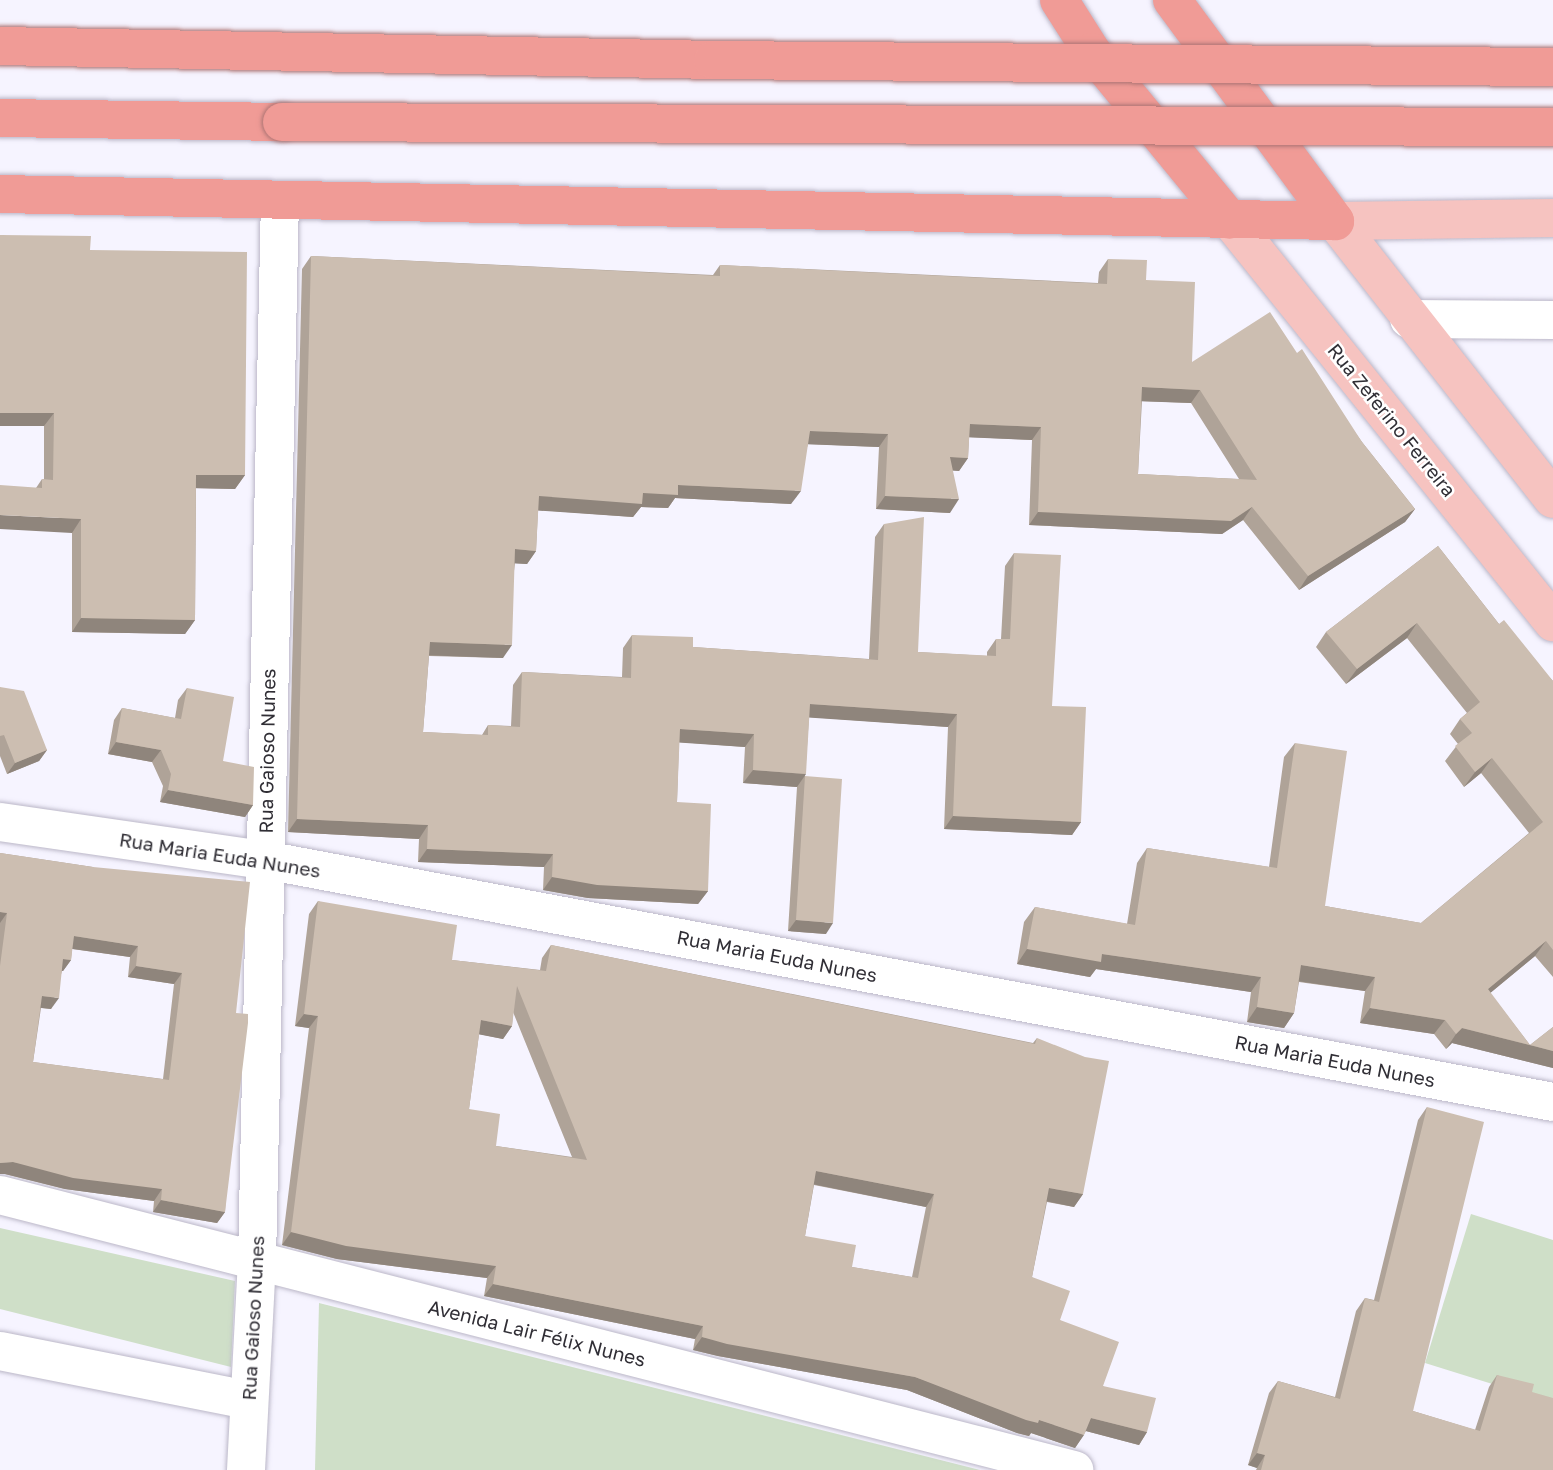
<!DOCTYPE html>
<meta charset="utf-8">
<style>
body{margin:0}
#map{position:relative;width:1553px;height:1470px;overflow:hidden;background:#f6f4ff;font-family:"Golos Text",sans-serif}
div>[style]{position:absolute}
.green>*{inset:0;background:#cfdfc8}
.roads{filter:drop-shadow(0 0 2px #bbb7c8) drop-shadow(0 0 2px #bbb7c8)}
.minor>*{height:38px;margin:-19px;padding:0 19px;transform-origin:19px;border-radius:19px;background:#fff}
.major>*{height:38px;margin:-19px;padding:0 19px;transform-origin:19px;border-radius:19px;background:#f6c3c0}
.highway>*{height:38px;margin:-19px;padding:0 19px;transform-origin:19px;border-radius:19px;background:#f09b96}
.bridges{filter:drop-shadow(0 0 2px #ad7574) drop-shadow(0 0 2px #ad7574)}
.highway-bridge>*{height:38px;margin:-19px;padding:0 19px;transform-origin:19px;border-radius:19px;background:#f09b96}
.wall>*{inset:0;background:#afa398}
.shaded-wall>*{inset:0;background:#8f857c}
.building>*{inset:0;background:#ccbeb1}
span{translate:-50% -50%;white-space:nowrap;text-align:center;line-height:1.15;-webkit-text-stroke:5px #fff;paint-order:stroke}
.street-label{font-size:19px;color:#302e35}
</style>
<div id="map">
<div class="green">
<div style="clip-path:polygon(1471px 1214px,1553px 1240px,1553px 1403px,1425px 1363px)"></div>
<div style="clip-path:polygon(0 1228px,235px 1281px,231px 1367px,0 1309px)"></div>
<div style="clip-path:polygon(319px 1303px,980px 1470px,315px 1470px)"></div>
</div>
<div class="roads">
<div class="minor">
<div style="left:1409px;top:319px;width:144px;rotate:0.4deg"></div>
<div style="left:0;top:822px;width:268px;rotate:8.2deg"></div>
<div style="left:265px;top:860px;width:1311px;rotate:10.64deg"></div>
<div style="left:0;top:1195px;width:1109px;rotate:14.36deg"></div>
<div style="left:0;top:1351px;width:253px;rotate:11.2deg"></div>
<div style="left:246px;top:1470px;width:209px;rotate:-87deg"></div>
<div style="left:257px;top:1261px;width:1061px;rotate:-88.76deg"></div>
</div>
<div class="major">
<div style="left:1230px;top:220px;width:516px;rotate:51.22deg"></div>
<div style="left:1335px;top:221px;width:353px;rotate:51.9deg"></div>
<div style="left:1335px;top:221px;width:218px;rotate:-0.8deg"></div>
</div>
<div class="highway">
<div style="left:1059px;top:0;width:62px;rotate:57.6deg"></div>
<div style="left:1092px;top:52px;width:217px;rotate:50.6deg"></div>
<div style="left:1172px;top:0;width:275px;rotate:53.6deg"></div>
<div style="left:0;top:118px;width:282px;rotate:0.8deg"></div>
<div style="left:0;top:194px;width:1335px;rotate:1.16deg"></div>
</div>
</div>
<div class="bridges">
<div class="highway-bridge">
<div style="left:0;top:46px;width:713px;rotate:1.12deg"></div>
<div style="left:713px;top:60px;width:840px;rotate:0.48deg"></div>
<div style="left:282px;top:122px;width:1271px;rotate:0.23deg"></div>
</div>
</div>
<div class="wall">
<div style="clip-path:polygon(0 235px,90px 250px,245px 475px,235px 489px,196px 488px,195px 620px,185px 634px,72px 632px,72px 533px,36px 488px,42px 479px,44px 479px,44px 426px,0 426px)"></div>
<div style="clip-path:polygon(evenodd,311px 256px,713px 275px,720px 265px,1098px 283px,1099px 272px,1108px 259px,1146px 280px,1192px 362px,1297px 353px,1362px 442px,1415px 509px,1405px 522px,1299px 590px,1243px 520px,1222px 534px,1029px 525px,1032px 440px,969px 437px,968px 458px,959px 471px,953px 470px,950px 513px,876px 509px,879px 447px,808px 444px,791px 504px,675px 498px,668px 508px,641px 507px,633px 517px,538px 510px,536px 551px,527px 564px,515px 563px,503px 658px,429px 656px,423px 732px,482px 735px,488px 725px,511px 726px,513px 685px,522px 672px,622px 677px,623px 648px,632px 635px,693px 647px,869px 659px,875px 537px,884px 524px,918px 652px,987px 656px,987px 652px,996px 639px,1001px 639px,1005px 566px,1014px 553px,1081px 822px,1072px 835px,944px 829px,948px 727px,809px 717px,805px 776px,826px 934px,788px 931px,797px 787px,743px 783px,745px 747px,679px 742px,677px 802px,708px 891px,698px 904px,588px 898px,543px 890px,544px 867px,418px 862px,419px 839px,288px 832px,302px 269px,311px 256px,1142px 401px,1191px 403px,1239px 479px,1138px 474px,1142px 401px)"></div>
<div style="clip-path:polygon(1438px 546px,1499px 624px,1553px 681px,1553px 977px,1535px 956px,1490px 993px,1530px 1045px,1553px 1027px,1553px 1068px,1452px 1043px,1446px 1049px,1434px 1034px,1360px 1023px,1365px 991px,1299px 982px,1294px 1013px,1284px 1028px,1247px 1022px,1251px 992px,1096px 969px,1090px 977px,1017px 964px,1024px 922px,1035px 907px,1127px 924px,1137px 863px,1147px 848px,1269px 867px,1284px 757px,1295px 743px,1325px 906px,1421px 923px,1529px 833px,1481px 773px,1464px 787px,1445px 761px,1458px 744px,1450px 734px,1460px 719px,1467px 713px,1407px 638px,1346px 684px,1316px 647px,1326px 632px)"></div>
<div style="clip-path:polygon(0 687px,47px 750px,39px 761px,7px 774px,0 756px)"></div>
<div style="clip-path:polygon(187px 688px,223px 761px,253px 805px,245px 817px,160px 802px,163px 786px,152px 762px,108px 754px,114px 720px,122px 708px,175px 718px,178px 700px)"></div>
<div style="clip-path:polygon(evenodd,0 853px,93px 867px,236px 1013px,225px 1212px,217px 1223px,153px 1212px,154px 1201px,65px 1189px,5px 1174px,0 1174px,0 853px,72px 949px,130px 957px,128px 977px,174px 984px,163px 1079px,33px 1062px,41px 1008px,51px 1009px,62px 971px,63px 971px,71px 960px,72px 949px)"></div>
<div style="clip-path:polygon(evenodd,318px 901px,452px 960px,540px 970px,542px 958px,551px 945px,1033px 1043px,1037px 1038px,1083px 1194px,1074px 1207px,1047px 1202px,1032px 1277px,1103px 1386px,1147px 1432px,1139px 1445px,1086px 1431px,1075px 1448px,1031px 1433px,1029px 1436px,1017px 1433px,907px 1390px,718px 1356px,693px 1350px,695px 1339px,484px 1296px,487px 1278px,337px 1259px,282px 1245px,309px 1028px,295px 1026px,309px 914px,318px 901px,513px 1012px,572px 1157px,496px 1146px,469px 1109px,479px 1034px,503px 1039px,512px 1026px,513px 1012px,318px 901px,814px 1185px,926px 1207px,912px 1277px,852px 1267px,805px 1236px,814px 1185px)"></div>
<div style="clip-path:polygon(1427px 1107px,1413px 1411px,1475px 1430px,1489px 1387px,1497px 1375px,1532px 1392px,1553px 1470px,1256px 1470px,1257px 1468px,1248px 1465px,1269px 1393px,1278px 1381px,1335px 1397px,1356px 1311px,1365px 1298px,1374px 1300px,1418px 1120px)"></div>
</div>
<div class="shaded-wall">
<div style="clip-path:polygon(1142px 387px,1200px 390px,1191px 403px,1133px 401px)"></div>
<div style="clip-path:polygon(0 413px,54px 413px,44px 426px,0 426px)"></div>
<div style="clip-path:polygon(970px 424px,1041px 427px,1032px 440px,961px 437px)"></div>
<div style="clip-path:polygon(810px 431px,888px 434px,879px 447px,801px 444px)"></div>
<div style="clip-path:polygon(950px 457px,968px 458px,959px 471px,941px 470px)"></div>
<div style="clip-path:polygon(196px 475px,245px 475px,235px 489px,186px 488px)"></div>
<div style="clip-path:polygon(678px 485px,801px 491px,791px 504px,675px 498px,668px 508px,641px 507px,633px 517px,530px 510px,539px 496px,643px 493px)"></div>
<div style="clip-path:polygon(885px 496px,959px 499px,950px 513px,876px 509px)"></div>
<div style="clip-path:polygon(1252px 507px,1243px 520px,1222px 534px,1029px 525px,1038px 512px)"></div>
<div style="clip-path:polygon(1415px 509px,1405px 522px,1299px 590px,1308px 576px)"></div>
<div style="clip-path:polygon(0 515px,81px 519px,72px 533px,0 529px)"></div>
<div style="clip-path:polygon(515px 549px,536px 551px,527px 564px,506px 563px)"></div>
<div style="clip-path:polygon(81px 618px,195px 620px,185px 634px,72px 632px)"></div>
<div style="clip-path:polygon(1417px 623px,1407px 638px,1346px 684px,1357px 669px)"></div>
<div style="clip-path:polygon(430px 642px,512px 645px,503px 658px,420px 655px)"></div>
<div style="clip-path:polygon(810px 704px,957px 714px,948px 727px,801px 717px)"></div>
<div style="clip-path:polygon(680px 729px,754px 734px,745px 747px,671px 742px)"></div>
<div style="clip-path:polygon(116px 742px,161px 750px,152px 762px,108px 754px)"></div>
<div style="clip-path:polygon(47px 750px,39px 761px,7px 774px,15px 763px)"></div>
<div style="clip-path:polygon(1492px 758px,1481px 773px,1464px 787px,1475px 772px)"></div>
<div style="clip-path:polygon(753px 770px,806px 774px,797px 787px,743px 783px)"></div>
<div style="clip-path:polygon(168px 790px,253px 805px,245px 817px,160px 802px)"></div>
<div style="clip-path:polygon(953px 816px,1081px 822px,1072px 835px,944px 829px)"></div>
<div style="clip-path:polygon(297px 819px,428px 825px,419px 839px,288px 832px)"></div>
<div style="clip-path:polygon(427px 849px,553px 854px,544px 867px,418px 862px)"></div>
<div style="clip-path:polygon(552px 877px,708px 891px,698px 904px,588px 898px,543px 890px)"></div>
<div style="clip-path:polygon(0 912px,7px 913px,0 923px)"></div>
<div style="clip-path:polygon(796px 920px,833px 923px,826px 934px,788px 931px)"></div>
<div style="clip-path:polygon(74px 936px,138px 946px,130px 957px,66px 948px)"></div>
<div style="clip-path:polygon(1546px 941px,1535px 956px,1477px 1004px,1488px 989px)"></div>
<div style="clip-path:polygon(1027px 949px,1102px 954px,1261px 977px,1251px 992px,1096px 969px,1090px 977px,1017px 964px)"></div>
<div style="clip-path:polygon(63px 959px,71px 960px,63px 971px,55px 970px)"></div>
<div style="clip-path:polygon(1301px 965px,1375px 977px,1365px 991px,1290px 980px)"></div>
<div style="clip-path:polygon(136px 966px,182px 973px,174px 984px,128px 977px)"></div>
<div style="clip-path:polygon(42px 996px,59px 998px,51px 1009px,34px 1007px)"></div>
<div style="clip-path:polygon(1257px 1007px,1294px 1013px,1284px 1028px,1247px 1022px)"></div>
<div style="clip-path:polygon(1370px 1008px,1445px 1020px,1434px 1034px,1360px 1023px)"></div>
<div style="clip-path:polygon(304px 1014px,318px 1016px,309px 1028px,295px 1026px)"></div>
<div style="clip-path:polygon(481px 1020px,512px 1026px,503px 1039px,472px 1033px)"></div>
<div style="clip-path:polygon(1462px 1028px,1553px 1051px,1553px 1068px,1452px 1043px,1446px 1049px,1456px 1034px)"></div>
<div style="clip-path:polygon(13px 1162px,162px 1189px,154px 1201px,65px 1189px,5px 1174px,0 1174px,0 1163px)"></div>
<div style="clip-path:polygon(816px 1171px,934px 1194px,926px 1207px,807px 1183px)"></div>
<div style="clip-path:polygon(1049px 1188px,1083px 1194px,1074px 1207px,1041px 1200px)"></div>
<div style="clip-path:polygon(161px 1200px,225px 1212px,217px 1223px,153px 1212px)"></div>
<div style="clip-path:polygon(291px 1232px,496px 1266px,487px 1278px,337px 1259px,282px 1245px)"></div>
<div style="clip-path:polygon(493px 1284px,703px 1326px,695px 1339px,484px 1296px)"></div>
<div style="clip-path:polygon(702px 1337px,915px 1377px,1084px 1435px,1075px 1448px,1031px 1433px,1029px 1436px,1017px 1433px,907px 1390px,718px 1356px,693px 1350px)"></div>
<div style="clip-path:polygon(1091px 1418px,1147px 1432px,1139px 1445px,1082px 1430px)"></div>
<div style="clip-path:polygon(1257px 1453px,1265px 1455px,1257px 1468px,1248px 1465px)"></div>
</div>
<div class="building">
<div style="clip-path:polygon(0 235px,91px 236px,90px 250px,247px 252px,245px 475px,196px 475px,195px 620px,81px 618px,81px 519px,0 515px,0 485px,42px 488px,42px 479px,53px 480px,54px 413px,0 413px)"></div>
<div style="clip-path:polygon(evenodd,311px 256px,720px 276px,720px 265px,1107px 284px,1108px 259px,1147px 260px,1146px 280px,1195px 282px,1192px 362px,1270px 312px,1297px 353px,1302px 349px,1362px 442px,1415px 509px,1308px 576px,1252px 507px,1231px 521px,1038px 512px,1041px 427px,970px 424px,968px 458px,950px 457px,959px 499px,885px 496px,888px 434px,810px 431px,801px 491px,678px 485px,678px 495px,643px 493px,642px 504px,539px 496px,536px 551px,515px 549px,512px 645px,430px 642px,423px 732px,488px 735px,488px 725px,520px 727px,522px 672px,631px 678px,632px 635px,693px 637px,693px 647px,878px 660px,884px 524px,924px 517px,918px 652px,996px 656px,996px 639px,1010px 639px,1014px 553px,1061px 555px,1052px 706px,1086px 707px,1081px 822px,953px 816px,957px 714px,810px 704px,806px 774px,753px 770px,754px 734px,680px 729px,677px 802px,711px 804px,708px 891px,597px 885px,552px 877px,553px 854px,427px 849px,428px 825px,297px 819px,311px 256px,1142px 387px,1200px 390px,1257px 480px,1138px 474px,1142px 387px)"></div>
<div style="clip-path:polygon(1438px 546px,1499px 624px,1504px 620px,1553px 681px,1553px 950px,1546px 941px,1488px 989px,1530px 1045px,1462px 1028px,1456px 1034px,1445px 1020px,1370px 1008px,1375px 977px,1301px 965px,1294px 1013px,1257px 1007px,1261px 977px,1102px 954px,1101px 962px,1027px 949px,1035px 907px,1135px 925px,1147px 848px,1277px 868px,1295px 743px,1347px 751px,1325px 906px,1421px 923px,1543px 822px,1492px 758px,1475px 772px,1455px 746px,1472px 733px,1460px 719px,1480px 702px,1417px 623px,1357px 669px,1326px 632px)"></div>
<div style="clip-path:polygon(0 687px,24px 691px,47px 750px,15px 763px,4px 735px,0 736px)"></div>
<div style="clip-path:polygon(187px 688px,234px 697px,223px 761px,254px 767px,253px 805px,168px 790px,171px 774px,161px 750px,116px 742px,122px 708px,181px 719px)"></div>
<div style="clip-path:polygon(805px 776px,842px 779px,833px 923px,796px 920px)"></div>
<div style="clip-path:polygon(evenodd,0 853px,93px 867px,250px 882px,236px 1013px,248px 1014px,248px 1023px,225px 1212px,161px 1200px,162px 1189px,73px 1178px,13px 1162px,0 1163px,0 966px,7px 913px,0 912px,0 853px,74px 936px,138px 946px,136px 966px,182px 973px,169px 1080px,33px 1062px,42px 996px,59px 998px,63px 959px,71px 960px,74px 936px)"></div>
<div style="clip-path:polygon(evenodd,318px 901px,457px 925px,452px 960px,546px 971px,551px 945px,1035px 1044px,1037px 1038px,1085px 1057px,1109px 1061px,1083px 1194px,1049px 1188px,1032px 1277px,1070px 1291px,1060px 1320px,1119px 1342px,1103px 1386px,1156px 1398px,1147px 1432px,1091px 1418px,1084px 1435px,1039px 1420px,1038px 1423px,1026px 1420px,915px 1377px,727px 1344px,702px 1337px,703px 1326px,493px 1284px,496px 1266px,346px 1246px,291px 1232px,318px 1016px,304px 1014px,318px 901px,517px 986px,587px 1160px,496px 1146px,500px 1114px,469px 1109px,481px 1020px,512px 1026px,517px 986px,318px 901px,816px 1171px,934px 1194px,918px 1278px,852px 1267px,856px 1245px,805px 1236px,816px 1171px)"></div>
<div style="clip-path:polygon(1553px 1027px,1553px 1051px,1530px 1045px)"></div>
<div style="clip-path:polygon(1427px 1107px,1484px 1122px,1413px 1411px,1480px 1431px,1497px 1375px,1534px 1384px,1532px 1392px,1553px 1398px,1553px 1470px,1261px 1470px,1265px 1455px,1257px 1453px,1278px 1381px,1340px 1399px,1365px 1298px,1379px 1302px)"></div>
</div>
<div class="street-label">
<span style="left:1392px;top:420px;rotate:51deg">Rua Zeferino Ferreira</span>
<span style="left:267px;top:751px;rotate:-89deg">Rua Gaioso Nunes</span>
<span style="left:220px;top:855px;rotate:9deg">Rua Maria Euda Nunes</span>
<span style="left:777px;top:956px;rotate:11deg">Rua Maria Euda Nunes</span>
<span style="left:1335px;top:1061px;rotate:11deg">Rua Maria Euda Nunes</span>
<span style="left:253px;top:1318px;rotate:-87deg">Rua Gaioso Nunes</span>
<span style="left:537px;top:1333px;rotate:14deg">Avenida Lair Félix Nunes</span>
</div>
</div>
